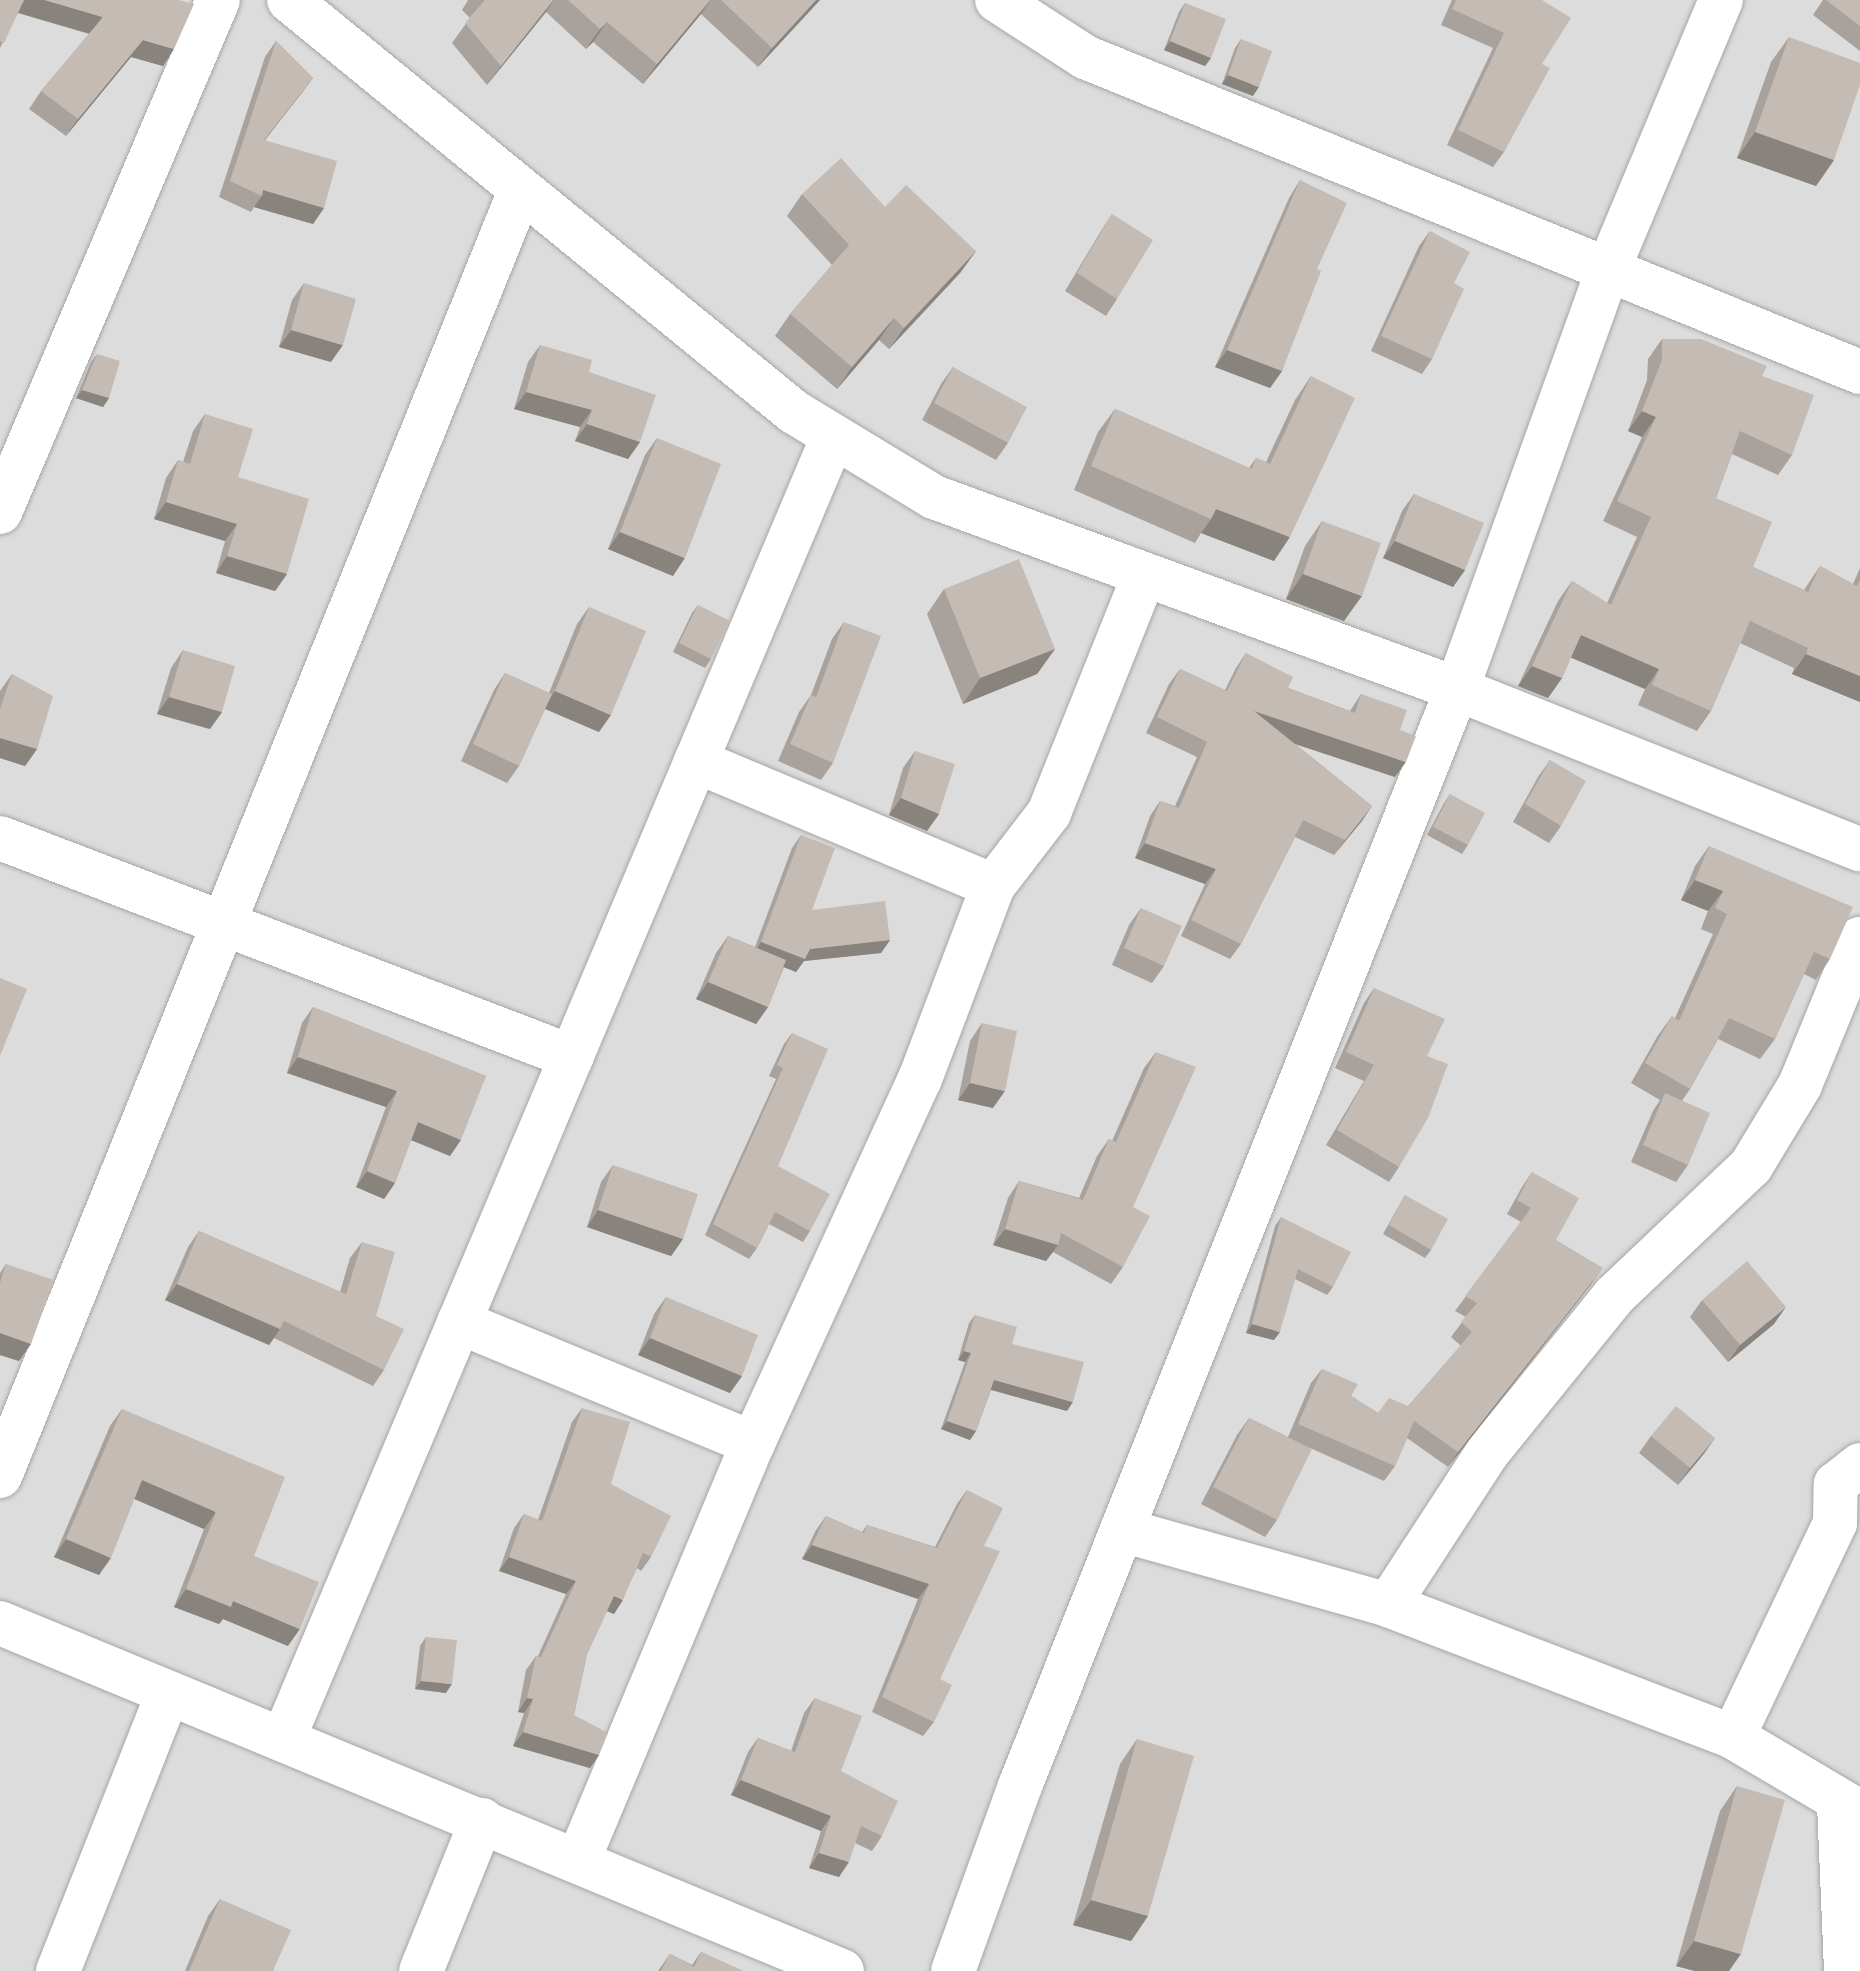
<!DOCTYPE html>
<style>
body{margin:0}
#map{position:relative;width:1860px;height:1971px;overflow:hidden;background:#efece5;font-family:Poppins,sans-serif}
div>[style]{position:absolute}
.residential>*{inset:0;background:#dddcdc}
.roads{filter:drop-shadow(0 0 2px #a6a6a6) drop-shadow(0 0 2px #a6a6a6)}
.minor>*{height:44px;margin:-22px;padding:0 22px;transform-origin:22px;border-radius:22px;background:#fff}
.wall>*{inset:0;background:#a9a19b}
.shaded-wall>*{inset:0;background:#89837e}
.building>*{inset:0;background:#c4bbb4}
span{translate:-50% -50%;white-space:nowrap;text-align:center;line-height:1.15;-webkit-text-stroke:6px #fff;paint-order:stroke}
</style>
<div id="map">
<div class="residential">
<div style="clip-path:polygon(0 0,1860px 0,1860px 1971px,0 1971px)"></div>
</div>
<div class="roads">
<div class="minor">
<div style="left:289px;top:0;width:652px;rotate:39.21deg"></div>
<div style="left:794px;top:412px;width:164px;rotate:31.3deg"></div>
<div style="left:934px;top:497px;width:557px;rotate:20.16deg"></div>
<div style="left:1457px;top:689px;width:434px;rotate:21.7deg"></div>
<div style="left:997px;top:0;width:105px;rotate:32.9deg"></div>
<div style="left:1085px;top:57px;width:837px;rotate:22.12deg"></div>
<div style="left:0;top:512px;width:556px;rotate:-66.94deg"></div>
<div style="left:696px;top:761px;width:322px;rotate:22.8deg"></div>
<div style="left:0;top:838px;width:612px;rotate:20.95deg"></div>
<div style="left:459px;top:1322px;width:318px;rotate:22.4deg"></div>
<div style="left:0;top:1476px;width:1386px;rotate:-67.97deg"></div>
<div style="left:1122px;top:1530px;width:276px;rotate:15.7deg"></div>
<div style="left:1388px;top:1605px;width:369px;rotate:20.9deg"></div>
<div style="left:1733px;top:1737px;width:147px;rotate:30.6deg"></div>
<div style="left:1388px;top:1605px;width:181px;rotate:-56.9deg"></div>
<div style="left:1487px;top:1453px;width:202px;rotate:-51deg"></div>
<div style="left:1614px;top:1296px;width:189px;rotate:-43.5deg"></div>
<div style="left:1751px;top:1166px;width:95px;rotate:-58.8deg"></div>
<div style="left:1800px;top:1085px;width:158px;rotate:-67.7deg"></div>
<div style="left:0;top:1623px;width:911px;rotate:22.46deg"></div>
<div style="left:1733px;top:1737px;width:237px;rotate:-64.5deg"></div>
<div style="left:1835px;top:1523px;width:39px;rotate:-89deg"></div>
<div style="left:1836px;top:1484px;width:31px;rotate:-38deg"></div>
<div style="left:283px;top:1740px;width:1412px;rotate:-67.12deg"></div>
<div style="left:1839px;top:1803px;width:168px;rotate:87.6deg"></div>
<div style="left:578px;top:1861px;width:453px;rotate:-67.3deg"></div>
<div style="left:753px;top:1443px;width:400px;rotate:-65.4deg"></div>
<div style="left:920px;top:1079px;width:206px;rotate:-69.3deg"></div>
<div style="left:993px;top:886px;width:92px;rotate:-52.5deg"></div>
<div style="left:1049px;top:813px;width:255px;rotate:-68.2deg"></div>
<div style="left:58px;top:1971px;width:299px;rotate:-68.4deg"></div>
<div style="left:421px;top:1971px;width:163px;rotate:-68deg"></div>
<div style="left:953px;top:1971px;width:197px;rotate:-70.1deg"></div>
<div style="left:1020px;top:1786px;width:1181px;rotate:-68.28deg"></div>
<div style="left:1457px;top:689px;width:445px;rotate:-70.2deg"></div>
<div style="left:1608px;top:270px;width:293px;rotate:-67.3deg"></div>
</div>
</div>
<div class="wall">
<div style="clip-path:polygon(0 0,174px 49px,163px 66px,131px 57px,66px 136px,29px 109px,41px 91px,89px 34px,18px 13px,0 48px)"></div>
<div style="clip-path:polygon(468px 0,820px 0,758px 67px,701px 14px,643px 84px,593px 42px,586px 49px,546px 12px,487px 85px,452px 43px,470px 18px,462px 10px)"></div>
<div style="clip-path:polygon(1452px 0,1542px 0,1504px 152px,1493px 167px,1447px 145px,1493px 48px,1441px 25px)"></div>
<div style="clip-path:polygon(1823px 0,1860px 0,1860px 51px,1813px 15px)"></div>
<div style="clip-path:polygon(1185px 3px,1211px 58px,1205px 66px,1164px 50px,1179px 12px)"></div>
<div style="clip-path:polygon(1789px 37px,1834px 160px,1816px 186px,1737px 158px,1771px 62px)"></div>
<div style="clip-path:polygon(1241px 39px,1253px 96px,1222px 84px,1235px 48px)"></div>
<div style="clip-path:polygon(276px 41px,313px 78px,265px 140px,324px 208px,313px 224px,254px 207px,251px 212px,219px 197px,265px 57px)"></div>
<div style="clip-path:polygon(1300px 180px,1317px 269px,1282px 371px,1270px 388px,1215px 367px,1289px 198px)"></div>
<div style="clip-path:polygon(802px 194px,885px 207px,976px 251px,960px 273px,889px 349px,879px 340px,837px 389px,775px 336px,790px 314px,832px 265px,787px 216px)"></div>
<div style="clip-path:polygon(1112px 214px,1117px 299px,1106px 316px,1065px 291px,1101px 231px)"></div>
<div style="clip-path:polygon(1430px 231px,1454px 283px,1432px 359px,1422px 374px,1371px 351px,1419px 246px)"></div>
<div style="clip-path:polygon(304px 283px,331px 362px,279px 347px,292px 300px)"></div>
<div style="clip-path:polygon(1662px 339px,1762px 376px,1792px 455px,1778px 475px,1732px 454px,1716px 498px,1753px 567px,1804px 590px,1820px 566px,1853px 584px,1860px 568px,1860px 702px,1792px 674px,1794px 668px,1740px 643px,1711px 711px,1697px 731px,1638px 705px,1645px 689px,1571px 657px,1562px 678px,1548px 698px,1518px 686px,1558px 601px,1572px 581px,1607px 603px,1637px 537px,1603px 521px,1642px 437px,1628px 431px,1647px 380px,1648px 359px)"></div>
<div style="clip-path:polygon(540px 345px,589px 372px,640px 442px,628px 459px,575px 441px,580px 427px,514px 409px,528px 362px)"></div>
<div style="clip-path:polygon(97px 354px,109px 398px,103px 407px,76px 398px,91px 362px)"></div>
<div style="clip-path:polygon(953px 367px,1008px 443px,996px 460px,922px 420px,941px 384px)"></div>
<div style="clip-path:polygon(1311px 376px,1274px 561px,1201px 533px,1195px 543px,1074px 490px,1098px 432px,1115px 409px,1249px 468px,1256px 458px,1266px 462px,1295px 400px)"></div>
<div style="clip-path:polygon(205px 414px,238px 477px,287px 574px,275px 591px,216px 573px,225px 541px,154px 519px,166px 478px,178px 460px,183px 462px,193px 431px)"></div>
<div style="clip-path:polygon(657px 438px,673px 576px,608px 549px,645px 455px)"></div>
<div style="clip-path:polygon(1414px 494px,1465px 570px,1453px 587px,1383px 558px,1402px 511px)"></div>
<div style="clip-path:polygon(1322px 521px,1344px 621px,1286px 599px,1305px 546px)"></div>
<div style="clip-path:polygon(944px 589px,1055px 649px,1037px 674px,963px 704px,927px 614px)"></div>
<div style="clip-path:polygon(698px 605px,711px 659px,705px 668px,673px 652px,692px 613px)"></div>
<div style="clip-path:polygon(589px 607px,599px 732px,545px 709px,519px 766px,507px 783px,461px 761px,494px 690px,505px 673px,549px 693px,577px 624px)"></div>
<div style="clip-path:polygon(844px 622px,833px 763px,821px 780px,778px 761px,799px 712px,811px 695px,832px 639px)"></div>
<div style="clip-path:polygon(183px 650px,222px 712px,210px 729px,157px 714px,171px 668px)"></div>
<div style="clip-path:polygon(1246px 653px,1288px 688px,1350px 711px,1361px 694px,1400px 730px,1395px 777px,1294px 743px,1372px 806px,1334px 855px,1295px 837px,1241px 944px,1230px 959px,1181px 936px,1205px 884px,1135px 858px,1150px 816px,1160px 801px,1175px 806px,1197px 757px,1146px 733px,1169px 684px,1180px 669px,1225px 690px,1236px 668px)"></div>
<div style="clip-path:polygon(12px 674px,37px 749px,25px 766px,0 758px,0 691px)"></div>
<div style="clip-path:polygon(915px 751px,939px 814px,927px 831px,889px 815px,903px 768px)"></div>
<div style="clip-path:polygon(1550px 760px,1561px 826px,1549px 843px,1513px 822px,1538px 777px)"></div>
<div style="clip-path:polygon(1450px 794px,1468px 845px,1462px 854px,1427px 835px,1444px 803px)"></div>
<div style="clip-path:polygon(801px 835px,812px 910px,890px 940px,881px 953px,804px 961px,796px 972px,784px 967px,768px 1007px,756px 1024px,696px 999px,716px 953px,728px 936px,755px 947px,792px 848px)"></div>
<div style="clip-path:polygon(1709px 846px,1830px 959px,1816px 980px,1804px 974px,1775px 1039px,1760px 1059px,1718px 1039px,1690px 1089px,1682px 1101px,1688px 1165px,1676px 1182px,1631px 1162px,1653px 1111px,1660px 1100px,1631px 1083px,1657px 1037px,1672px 1016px,1675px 1018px,1713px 934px,1701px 929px,1708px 911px,1681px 900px,1695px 866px)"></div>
<div style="clip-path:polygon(1141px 908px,1164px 966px,1152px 983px,1112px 965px,1129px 925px)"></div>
<div style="clip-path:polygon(1374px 988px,1427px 1056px,1399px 1167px,1389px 1182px,1326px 1145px,1364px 1081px,1335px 1068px,1364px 1003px)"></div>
<div style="clip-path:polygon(313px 1007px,486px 1076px,450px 1156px,411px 1140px,395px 1183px,384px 1199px,356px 1187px,386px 1107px,287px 1073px,302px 1023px)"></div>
<div style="clip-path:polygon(982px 1023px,993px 1108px,958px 1100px,970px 1041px)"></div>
<div style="clip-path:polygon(792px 1033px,778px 1166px,810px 1231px,803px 1242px,769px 1224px,757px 1248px,749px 1259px,705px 1235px,776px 1079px,769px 1076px,784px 1044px)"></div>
<div style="clip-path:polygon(1156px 1052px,1123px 1267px,1111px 1284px,1053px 1252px,1046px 1261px,993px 1245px,1008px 1198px,1019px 1181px,1079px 1198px,1097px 1156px,1109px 1139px,1112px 1141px,1144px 1068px)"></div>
<div style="clip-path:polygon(613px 1165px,683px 1239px,671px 1256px,587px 1227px,601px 1182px)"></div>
<div style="clip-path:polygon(1532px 1172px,1556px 1240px,1592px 1283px,1448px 1467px,1407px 1438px,1395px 1466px,1384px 1481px,1310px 1448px,1277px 1520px,1265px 1537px,1201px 1504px,1237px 1435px,1249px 1418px,1288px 1437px,1311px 1383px,1322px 1369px,1351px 1396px,1378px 1413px,1408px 1406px,1461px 1346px,1451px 1337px,1466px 1317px,1455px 1311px,1521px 1222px,1507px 1214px,1522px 1187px)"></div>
<div style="clip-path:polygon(1405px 1195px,1431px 1250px,1425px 1258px,1383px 1234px)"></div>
<div style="clip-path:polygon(1281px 1217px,1333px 1287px,1327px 1295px,1295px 1279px,1274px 1340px,1246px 1333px,1275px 1226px)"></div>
<div style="clip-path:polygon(199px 1231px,340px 1292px,350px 1258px,362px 1242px,376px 1316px,384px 1370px,373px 1386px,274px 1338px,269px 1345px,165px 1300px,188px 1247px)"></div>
<div style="clip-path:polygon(6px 1264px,31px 1344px,19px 1361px,0 1355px,0 1273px)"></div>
<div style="clip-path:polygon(666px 1297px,742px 1376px,730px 1393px,638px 1355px,654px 1314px)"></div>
<div style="clip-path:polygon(1702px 1300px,1774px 1324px,1728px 1362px,1690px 1317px)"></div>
<div style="clip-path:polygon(975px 1315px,1012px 1344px,1067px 1411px,991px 1390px,976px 1431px,970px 1440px,941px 1429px,965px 1362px,958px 1360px,969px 1323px)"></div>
<div style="clip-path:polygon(582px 1408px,611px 1484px,651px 1557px,641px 1571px,637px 1568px,614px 1614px,607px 1611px,587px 1654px,574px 1715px,599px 1755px,590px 1768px,513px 1746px,524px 1713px,518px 1712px,526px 1670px,536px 1656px,538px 1656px,566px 1594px,499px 1571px,514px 1528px,524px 1514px,538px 1520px,572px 1422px)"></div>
<div style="clip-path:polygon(122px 1409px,254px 1556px,288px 1646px,223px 1619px,219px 1624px,174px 1607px,204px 1529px,134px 1499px,99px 1575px,54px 1557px,110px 1426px)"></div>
<div style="clip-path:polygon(1651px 1436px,1715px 1438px,1678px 1485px,1639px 1453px)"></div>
<div style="clip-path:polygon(967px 1490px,984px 1546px,940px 1679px,934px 1722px,923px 1736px,872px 1712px,918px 1599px,802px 1559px,816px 1530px,826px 1516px,862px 1532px,867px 1525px,935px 1547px,957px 1504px)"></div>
<div style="clip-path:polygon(426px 1637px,446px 1693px,415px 1689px,420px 1646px)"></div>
<div style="clip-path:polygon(815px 1698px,841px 1771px,882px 1836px,872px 1851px,855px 1843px,839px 1877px,809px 1868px,821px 1831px,731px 1795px,748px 1752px,758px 1738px,791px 1751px,804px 1713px)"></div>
<div style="clip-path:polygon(1137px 1739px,1148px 1916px,1131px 1941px,1073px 1925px,1120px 1764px)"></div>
<div style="clip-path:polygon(1737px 1786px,1729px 1971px,1695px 1971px,1676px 1966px,1720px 1811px)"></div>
<div style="clip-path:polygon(220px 1899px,273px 1971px,185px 1971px,208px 1916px)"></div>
<div style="clip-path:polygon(701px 1952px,743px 1971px,658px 1971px,670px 1954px,692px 1965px)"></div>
</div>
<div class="shaded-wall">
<div style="clip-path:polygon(23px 0,45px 0,103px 17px,91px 34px,15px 12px)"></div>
<div style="clip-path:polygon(554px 0,546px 12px,487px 85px,501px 66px)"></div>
<div style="clip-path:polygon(711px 0,701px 14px,643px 84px,657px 64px)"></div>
<div style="clip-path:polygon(816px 0,820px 0,758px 67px,772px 48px)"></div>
<div style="clip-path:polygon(607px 22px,593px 42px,586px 49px,600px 29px)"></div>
<div style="clip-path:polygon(143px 40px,174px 49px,163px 66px,131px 57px,66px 136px,78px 119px)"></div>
<div style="clip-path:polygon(1170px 41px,1211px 58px,1205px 66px,1164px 50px)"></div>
<div style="clip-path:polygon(1228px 75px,1259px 87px,1253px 96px,1222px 84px)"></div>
<div style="clip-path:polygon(313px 78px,301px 94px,252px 156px,264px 140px)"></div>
<div style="clip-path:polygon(1755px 132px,1834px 160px,1816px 186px,1737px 158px)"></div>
<div style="clip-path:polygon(263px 190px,324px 208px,313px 224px,254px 207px,262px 196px)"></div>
<div style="clip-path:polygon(976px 251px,960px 273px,889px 349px,904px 328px)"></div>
<div style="clip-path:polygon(894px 318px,879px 340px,837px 389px,852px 367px)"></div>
<div style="clip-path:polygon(291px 330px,343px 345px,331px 362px,279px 347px)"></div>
<div style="clip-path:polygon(1227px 350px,1282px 371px,1270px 388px,1215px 367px)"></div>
<div style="clip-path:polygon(82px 390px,109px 398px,103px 407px,76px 398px)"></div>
<div style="clip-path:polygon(526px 392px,592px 410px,580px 427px,514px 409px)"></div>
<div style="clip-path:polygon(1642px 411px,1656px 417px,1642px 437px,1628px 431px)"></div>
<div style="clip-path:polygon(587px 424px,640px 442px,628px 459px,575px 441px)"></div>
<div style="clip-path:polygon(166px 502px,237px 524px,225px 541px,154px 519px)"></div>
<div style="clip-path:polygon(1216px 509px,1290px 537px,1274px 561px,1201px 533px,1211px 519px)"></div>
<div style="clip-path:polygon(620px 532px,685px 558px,673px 576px,608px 549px)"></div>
<div style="clip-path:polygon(1395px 541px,1465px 570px,1453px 587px,1383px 558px)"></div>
<div style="clip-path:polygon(227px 556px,287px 574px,275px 591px,216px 573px)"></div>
<div style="clip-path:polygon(1303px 574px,1362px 596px,1344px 621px,1286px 599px)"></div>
<div style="clip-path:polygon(1581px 635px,1659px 669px,1645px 689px,1567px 656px)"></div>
<div style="clip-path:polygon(1055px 649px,1037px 674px,963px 704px,980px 678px)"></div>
<div style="clip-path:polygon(1806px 654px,1860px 676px,1860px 702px,1792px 674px)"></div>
<div style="clip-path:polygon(1532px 666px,1562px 678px,1548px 698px,1518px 686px)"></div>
<div style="clip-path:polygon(555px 691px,611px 715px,599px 732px,543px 708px)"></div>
<div style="clip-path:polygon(169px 697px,222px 712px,210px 729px,157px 714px)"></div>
<div style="clip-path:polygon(1254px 711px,1406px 762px,1395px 777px,1243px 727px)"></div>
<div style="clip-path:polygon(0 738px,37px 749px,25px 766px,0 758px)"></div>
<div style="clip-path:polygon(901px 798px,939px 814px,927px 831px,889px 815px)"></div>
<div style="clip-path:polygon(1372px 806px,1362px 821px,1334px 855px,1345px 840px)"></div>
<div style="clip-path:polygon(1145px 843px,1216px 869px,1205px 884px,1135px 858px)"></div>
<div style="clip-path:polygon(1695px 880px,1723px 891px,1708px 911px,1681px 900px)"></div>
<div style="clip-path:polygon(890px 940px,881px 953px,804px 961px,796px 972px,753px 955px,761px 942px,810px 949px)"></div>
<div style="clip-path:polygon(708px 982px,768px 1007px,756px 1024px,696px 999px)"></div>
<div style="clip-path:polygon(298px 1057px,397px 1091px,386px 1107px,287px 1073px)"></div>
<div style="clip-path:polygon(970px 1083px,1005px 1091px,993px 1108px,958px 1100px)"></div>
<div style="clip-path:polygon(418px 1122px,461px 1140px,450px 1156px,406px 1138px)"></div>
<div style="clip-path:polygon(367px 1171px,395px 1183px,384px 1199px,356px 1187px)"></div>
<div style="clip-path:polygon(598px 1210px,683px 1239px,671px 1256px,587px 1227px)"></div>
<div style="clip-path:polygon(1005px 1229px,1058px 1245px,1046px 1261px,993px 1245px)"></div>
<div style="clip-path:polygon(1603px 1268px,1592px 1283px,1448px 1467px,1458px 1452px)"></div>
<div style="clip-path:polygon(177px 1284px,280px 1329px,269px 1345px,165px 1300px)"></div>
<div style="clip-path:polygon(1786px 1307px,1774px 1324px,1728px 1362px,1740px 1345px)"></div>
<div style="clip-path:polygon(1252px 1324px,1280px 1332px,1274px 1340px,1246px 1333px)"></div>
<div style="clip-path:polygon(0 1333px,31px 1344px,19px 1361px,0 1355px)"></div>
<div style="clip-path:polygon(650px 1338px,742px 1376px,730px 1393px,638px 1355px)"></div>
<div style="clip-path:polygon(964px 1351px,971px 1353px,965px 1362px,958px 1360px)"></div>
<div style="clip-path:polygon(994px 1380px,1073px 1402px,1067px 1411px,988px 1389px)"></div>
<div style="clip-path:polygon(947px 1421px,976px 1431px,970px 1440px,941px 1429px)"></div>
<div style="clip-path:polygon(1715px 1438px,1703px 1455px,1678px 1485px,1690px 1468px)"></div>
<div style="clip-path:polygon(142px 1480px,216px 1512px,204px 1529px,130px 1497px)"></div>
<div style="clip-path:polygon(66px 1539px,111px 1558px,99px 1575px,54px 1557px)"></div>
<div style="clip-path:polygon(812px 1545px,929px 1584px,918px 1599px,802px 1559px)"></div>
<div style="clip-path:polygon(509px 1557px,576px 1581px,566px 1594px,499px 1571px)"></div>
<div style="clip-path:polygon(186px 1589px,233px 1601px,300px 1629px,288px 1646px,223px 1619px,219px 1624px,174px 1607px)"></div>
<div style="clip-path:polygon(614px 1596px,623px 1600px,614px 1614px,604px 1610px)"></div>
<div style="clip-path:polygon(421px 1681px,452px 1684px,446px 1693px,415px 1689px)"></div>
<div style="clip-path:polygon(527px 1698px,533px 1699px,524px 1713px,518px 1712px)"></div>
<div style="clip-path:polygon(523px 1732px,599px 1755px,590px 1768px,513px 1746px)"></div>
<div style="clip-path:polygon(741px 1780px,831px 1816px,821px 1831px,731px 1795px)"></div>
<div style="clip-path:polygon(819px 1853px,849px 1862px,839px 1877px,809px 1868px)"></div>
<div style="clip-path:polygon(1091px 1900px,1148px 1916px,1131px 1941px,1073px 1925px)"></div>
<div style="clip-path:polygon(1694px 1941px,1741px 1954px,1729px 1971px,1695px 1971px,1676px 1966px)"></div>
</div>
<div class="building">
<div style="clip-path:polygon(0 0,24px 0,4px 43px,0 41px)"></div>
<div style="clip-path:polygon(45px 0,179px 0,194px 4px,174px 49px,143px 40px,78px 119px,41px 91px,103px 17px)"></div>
<div style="clip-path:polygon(485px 0,553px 0,501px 66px,465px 23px)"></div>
<div style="clip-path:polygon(568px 0,710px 0,657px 64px,607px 22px,600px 29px)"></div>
<div style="clip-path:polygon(721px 0,816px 0,772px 48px)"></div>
<div style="clip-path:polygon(1456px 0,1542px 0,1571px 18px,1542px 64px,1550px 68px,1504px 152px,1458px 130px,1504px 33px,1452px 9px)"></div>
<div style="clip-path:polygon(1826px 0,1860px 0,1860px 26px)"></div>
<div style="clip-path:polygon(1185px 3px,1226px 19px,1211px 58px,1170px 41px)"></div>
<div style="clip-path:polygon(1789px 37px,1860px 63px,1860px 85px,1834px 160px,1755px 132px)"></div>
<div style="clip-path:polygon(1241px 39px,1272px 51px,1259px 87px,1228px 75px)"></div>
<div style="clip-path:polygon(276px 41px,313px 78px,264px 140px,337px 161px,324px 208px,263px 190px,262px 196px,230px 181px)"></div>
<div style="clip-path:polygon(841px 158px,885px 207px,906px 185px,976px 251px,904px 328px,894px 318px,852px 367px,790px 314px,849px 245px,802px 194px)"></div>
<div style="clip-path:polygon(1300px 180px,1347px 203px,1317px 269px,1321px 271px,1282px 371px,1227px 350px)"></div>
<div style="clip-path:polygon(1112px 214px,1153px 240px,1117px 299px,1077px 273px)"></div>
<div style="clip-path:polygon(1430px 231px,1470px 252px,1454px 283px,1464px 289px,1432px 359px,1381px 336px)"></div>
<div style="clip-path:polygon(304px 283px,356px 299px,343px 345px,291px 330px)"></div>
<div style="clip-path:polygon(1662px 339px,1701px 339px,1767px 366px,1762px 376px,1814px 395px,1792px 455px,1740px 431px,1716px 498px,1772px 522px,1753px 567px,1808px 592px,1820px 566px,1857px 586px,1860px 580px,1860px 676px,1806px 654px,1808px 648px,1750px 621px,1711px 711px,1652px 685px,1659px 669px,1581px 635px,1562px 678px,1532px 666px,1572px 581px,1611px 605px,1651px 517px,1617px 501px,1656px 417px,1642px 411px,1662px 360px)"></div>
<div style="clip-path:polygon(540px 345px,592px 360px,589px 372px,656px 395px,640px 442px,587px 424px,592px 410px,526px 392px)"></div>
<div style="clip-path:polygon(97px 354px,120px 361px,109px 398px,82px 390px)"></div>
<div style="clip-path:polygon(953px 367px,1027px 407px,1008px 443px,934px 403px)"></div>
<div style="clip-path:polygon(1311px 376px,1355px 398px,1290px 537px,1216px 509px,1211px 519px,1091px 466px,1115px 409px,1252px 469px,1256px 458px,1270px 464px)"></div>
<div style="clip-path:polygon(205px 414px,253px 429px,238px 477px,309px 499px,287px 574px,227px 556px,237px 524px,166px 502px,178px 460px,190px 464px)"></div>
<div style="clip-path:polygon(657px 438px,721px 464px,685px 558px,620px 532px)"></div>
<div style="clip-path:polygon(1414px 494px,1484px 523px,1465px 570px,1395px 541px)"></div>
<div style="clip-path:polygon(1322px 521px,1381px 543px,1362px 596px,1303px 574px)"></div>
<div style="clip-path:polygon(1019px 559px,1055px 649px,980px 678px,944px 589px)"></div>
<div style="clip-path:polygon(698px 605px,730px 621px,711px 659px,679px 643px)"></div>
<div style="clip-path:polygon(589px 607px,646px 631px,611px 715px,555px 691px)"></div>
<div style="clip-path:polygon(844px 622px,881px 636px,833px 763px,790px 744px,811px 695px,816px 697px)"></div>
<div style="clip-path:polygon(183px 650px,235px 666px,222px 712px,169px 697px)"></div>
<div style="clip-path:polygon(1246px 653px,1293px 677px,1288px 688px,1355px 713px,1361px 694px,1407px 710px,1400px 730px,1416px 736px,1406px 762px,1254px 711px,1372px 806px,1345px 840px,1303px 820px,1241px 944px,1191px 920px,1216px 869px,1145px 843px,1160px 801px,1179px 808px,1207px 742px,1157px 717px,1180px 669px,1227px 691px)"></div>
<div style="clip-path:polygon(505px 673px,552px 694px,519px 766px,473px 744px)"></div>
<div style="clip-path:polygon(12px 674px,53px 696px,37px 749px,0 738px,0 709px)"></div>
<div style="clip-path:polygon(915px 751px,955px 764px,939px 814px,901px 798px)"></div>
<div style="clip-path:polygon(1550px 760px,1586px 781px,1561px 826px,1525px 804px)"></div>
<div style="clip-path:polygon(1450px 794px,1485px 813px,1468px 845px,1433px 827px)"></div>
<div style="clip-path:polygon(801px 835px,835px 848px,812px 910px,885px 901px,890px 940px,810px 949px,805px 959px,761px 942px)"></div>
<div style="clip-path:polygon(1709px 846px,1853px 907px,1830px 959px,1814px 952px,1775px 1039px,1729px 1018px,1690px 1089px,1645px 1063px,1672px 1016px,1679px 1021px,1727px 914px,1715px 908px,1723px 891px,1695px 880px)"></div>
<div style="clip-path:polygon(1141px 908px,1182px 926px,1164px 966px,1124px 948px)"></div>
<div style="clip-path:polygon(728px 936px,786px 960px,768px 1007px,708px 982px)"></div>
<div style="clip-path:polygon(0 978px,27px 989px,0 1056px)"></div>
<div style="clip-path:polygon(1374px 988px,1445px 1019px,1427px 1056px,1448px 1064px,1428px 1118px,1399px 1167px,1337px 1130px,1374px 1065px,1346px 1052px)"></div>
<div style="clip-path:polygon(313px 1007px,486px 1076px,461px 1140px,418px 1122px,395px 1183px,367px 1171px,397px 1091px,298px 1057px)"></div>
<div style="clip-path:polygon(982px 1023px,1017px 1031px,1005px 1091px,970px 1083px)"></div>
<div style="clip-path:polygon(792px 1033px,828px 1049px,778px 1166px,830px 1194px,810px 1231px,775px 1212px,757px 1248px,713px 1224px,783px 1068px,777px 1065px)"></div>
<div style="clip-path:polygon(1156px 1052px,1196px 1067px,1133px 1207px,1150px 1216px,1123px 1267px,1061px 1233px,1058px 1245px,1005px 1229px,1019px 1181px,1083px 1200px,1109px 1139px,1116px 1142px)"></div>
<div style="clip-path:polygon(1665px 1093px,1710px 1113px,1688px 1165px,1643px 1145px)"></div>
<div style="clip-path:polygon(613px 1165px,698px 1194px,683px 1239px,598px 1210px)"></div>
<div style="clip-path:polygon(1532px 1172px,1579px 1198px,1556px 1240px,1603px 1268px,1458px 1452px,1414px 1421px,1395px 1466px,1298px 1424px,1322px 1369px,1358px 1384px,1351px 1396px,1378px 1413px,1389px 1398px,1408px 1406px,1472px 1332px,1461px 1322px,1477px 1303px,1465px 1296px,1531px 1208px,1517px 1200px)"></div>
<div style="clip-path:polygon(1405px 1195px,1448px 1219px,1431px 1250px,1389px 1225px)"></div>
<div style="clip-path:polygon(1281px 1217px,1351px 1252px,1333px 1287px,1298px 1269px,1280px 1332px,1252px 1324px)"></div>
<div style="clip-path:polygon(199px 1231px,346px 1294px,362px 1242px,395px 1252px,376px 1316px,404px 1329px,384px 1370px,284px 1321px,280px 1329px,177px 1284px)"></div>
<div style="clip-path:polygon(1747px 1261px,1786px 1307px,1740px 1345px,1702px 1300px)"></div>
<div style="clip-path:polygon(6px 1264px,54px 1280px,31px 1344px,0 1333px,0 1283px)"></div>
<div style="clip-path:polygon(666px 1297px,758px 1335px,742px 1376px,650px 1338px)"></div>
<div style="clip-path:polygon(975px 1315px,1017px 1327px,1012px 1344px,1084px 1362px,1073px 1402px,994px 1380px,976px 1431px,947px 1421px,971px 1353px,964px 1351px)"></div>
<div style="clip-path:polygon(1676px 1406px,1715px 1438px,1690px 1468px,1651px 1436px)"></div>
<div style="clip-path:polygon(582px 1408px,630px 1422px,611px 1484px,671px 1516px,651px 1557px,643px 1553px,623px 1600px,614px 1596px,587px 1654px,574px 1715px,608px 1733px,599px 1755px,523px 1732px,533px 1699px,527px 1698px,536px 1656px,541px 1657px,576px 1581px,509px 1557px,524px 1514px,542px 1521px)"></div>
<div style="clip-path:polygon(122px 1409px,285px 1477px,254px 1556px,319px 1582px,300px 1629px,233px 1601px,231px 1607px,186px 1589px,216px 1512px,142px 1480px,111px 1558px,66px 1539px)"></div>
<div style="clip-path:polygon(1249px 1418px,1312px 1449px,1277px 1520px,1213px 1487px)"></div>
<div style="clip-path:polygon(967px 1490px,1003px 1508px,984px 1546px,1000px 1551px,940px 1679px,952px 1685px,934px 1722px,882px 1697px,929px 1584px,812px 1545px,826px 1516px,864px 1533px,867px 1525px,937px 1548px)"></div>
<div style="clip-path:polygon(426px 1637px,457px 1640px,452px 1684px,421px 1681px)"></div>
<div style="clip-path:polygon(815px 1698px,862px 1716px,841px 1771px,898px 1801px,882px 1836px,861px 1826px,849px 1862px,819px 1853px,831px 1816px,741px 1780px,758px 1738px,795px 1752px)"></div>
<div style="clip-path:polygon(1137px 1739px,1194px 1756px,1148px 1916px,1091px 1900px)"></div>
<div style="clip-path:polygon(1737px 1786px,1785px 1800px,1741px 1954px,1694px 1941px)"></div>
<div style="clip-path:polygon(220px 1899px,291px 1930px,273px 1971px,189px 1971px)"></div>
<div style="clip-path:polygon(701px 1952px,743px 1971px,661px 1971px,670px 1954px,694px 1967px)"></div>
</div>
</div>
